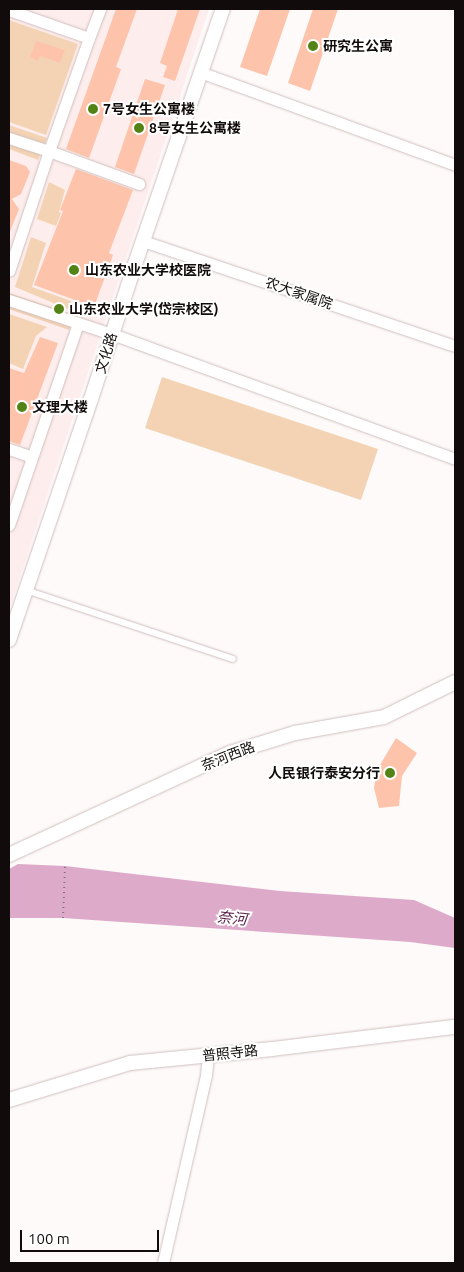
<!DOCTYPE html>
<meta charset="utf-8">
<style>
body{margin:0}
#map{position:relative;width:464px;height:1272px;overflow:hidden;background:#fefafa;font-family:Ubuntu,"Noto Sans SC",sans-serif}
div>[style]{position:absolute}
.built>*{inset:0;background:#fdedec}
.green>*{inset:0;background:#f3d3b4}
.water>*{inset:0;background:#deaac9}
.building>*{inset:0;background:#fdc4ab}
.path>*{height:2px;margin-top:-1px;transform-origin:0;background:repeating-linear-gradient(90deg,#7d7978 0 1px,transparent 0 5px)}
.roads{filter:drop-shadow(0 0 1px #cfbfbd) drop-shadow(0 0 1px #cfbfbd)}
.service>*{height:5.5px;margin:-2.75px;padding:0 2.75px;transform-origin:2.75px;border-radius:2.75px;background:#fff}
.minor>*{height:11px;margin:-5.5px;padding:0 5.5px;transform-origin:5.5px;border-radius:5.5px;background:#fff}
.tertiary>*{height:14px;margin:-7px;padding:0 7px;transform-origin:7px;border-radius:7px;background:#fff}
.dots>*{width:14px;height:14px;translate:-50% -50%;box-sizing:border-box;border:2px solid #fff;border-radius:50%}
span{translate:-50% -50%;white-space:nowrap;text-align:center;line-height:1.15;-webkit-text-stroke:4px #fff;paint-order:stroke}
.poi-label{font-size:14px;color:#110c0b;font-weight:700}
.left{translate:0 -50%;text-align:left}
.right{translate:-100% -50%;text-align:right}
.street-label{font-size:14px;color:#110c0b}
.water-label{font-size:15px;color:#571b45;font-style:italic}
.frame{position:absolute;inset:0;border:10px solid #110c0b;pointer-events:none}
.scale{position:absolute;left:20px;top:1230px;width:139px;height:22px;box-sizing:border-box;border:2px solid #110c0b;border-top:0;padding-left:6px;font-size:15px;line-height:18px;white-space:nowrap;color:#110c0b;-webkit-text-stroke:4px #fff;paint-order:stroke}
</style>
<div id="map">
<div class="built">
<div style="clip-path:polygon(9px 9px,209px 9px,9px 610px)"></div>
</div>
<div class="green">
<div style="clip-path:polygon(9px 20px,78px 44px,46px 135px,9px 122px)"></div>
<div style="clip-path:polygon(9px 125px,47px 138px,38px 160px,9px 149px)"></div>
<div style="clip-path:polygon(49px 182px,65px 190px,59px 212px,61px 213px,56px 226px,37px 219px)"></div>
<div style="clip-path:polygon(31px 237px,46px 243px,32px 287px,71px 301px,68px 309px,15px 287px)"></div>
<div style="clip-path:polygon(9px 293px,74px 315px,69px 330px,9px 309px)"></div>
<div style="clip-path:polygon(9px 314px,47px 327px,36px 336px,23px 369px,9px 363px)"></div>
<div style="clip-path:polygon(162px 377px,378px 449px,361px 500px,145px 428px)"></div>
</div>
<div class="water">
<div style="clip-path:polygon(18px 864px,65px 866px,280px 891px,414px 900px,455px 918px,455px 948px,410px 942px,63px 918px,9px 918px,9px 869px)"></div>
</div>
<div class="building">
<div style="clip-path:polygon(116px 9px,137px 9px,116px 67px,121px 69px,89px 158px,66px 149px)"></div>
<div style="clip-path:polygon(178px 9px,200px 9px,175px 81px,163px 77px,167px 66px,160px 63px)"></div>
<div style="clip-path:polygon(260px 9px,290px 9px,267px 76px,240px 67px)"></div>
<div style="clip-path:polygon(313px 9px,338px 9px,310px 91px,288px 83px)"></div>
<div style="clip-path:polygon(36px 41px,65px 50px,60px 63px,40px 56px,38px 61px,30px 57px)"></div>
<div style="clip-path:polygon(145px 79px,165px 85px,134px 174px,115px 167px)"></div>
<div style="clip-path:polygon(9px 160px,26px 166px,30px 172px,21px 194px,12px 199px,19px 209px,9px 234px)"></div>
<div style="clip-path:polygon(76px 169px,133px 190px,109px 253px,113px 255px,94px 307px,34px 285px,63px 211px,60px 210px)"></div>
<div style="clip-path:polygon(40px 337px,58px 343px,20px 445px,9px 441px,9px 368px,24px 373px)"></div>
<div style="clip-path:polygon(396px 738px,417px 753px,402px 776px,399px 806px,379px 808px,374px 788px,377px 770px)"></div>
</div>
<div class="path">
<div style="left:63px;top:918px;width:52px;rotate:-87.8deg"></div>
</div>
<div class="roads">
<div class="service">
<div style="left:26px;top:590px;width:218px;rotate:18.4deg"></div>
</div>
<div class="minor">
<div style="left:9px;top:10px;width:85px;rotate:19.3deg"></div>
<div style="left:89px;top:38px;width:120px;rotate:109.5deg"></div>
<div style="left:49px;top:151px;width:96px;rotate:20.1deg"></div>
<div style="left:89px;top:38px;width:31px;rotate:-69deg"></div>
<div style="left:200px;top:72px;width:271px;rotate:20deg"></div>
<div style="left:9px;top:138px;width:42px;rotate:18deg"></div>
<div style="left:49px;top:151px;width:126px;rotate:108.4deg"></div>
<div style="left:143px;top:241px;width:329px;rotate:18.6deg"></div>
<div style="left:9px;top:300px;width:108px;rotate:18.3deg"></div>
<div style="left:112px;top:334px;width:365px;rotate:20deg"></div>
<div style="left:9px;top:449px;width:24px;rotate:19deg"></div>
<div style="left:9px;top:525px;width:213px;rotate:-71.1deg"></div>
<div style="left:163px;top:1263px;width:193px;rotate:-77.1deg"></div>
<div style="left:206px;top:1075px;width:20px;rotate:-84deg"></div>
</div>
<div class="tertiary">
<div style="left:9px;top:640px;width:255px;rotate:-71.2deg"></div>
<div style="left:91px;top:399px;width:142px;rotate:-71.9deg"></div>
<div style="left:135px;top:264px;width:270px;rotate:-71deg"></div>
<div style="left:9px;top:855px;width:243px;rotate:-24.8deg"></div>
<div style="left:230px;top:753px;width:68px;rotate:-17.1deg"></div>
<div style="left:295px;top:733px;width:90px;rotate:-10.2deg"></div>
<div style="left:384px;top:717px;width:79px;rotate:-26.2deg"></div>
<div style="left:9px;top:1100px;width:127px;rotate:-17deg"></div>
<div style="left:130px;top:1063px;width:143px;rotate:-5.6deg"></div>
<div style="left:272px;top:1049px;width:184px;rotate:-6.9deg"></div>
</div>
</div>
<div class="dots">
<div style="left:313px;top:46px;background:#538315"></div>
<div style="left:93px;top:109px;background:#538315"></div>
<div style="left:139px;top:128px;background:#538315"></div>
<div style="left:74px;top:270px;background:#538315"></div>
<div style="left:59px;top:309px;background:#538315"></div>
<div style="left:22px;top:407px;background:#538315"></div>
<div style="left:390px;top:773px;background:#538315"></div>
</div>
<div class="poi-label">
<span class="left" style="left:323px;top:46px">研究生公寓</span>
<span class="left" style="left:103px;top:109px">7号女生公寓楼</span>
<span class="left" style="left:149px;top:128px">8号女生公寓楼</span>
<span class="left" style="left:85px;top:270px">山东农业大学校医院</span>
<span class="left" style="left:69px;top:309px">山东农业大学(岱宗校区)</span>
<span class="left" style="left:32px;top:407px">文理大楼</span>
<span class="right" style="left:380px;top:773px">人民银行泰安分行</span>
</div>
<div class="street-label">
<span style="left:299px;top:293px;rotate:19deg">农大家属院</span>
<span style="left:106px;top:353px;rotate:-73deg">文化路</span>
<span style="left:228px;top:756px;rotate:-21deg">奈河西路</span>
<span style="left:230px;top:1053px;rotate:-6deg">普照寺路</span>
</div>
<div class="water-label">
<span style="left:232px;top:918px;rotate:6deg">奈河</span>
</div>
<div class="frame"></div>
<div class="scale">100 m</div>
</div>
